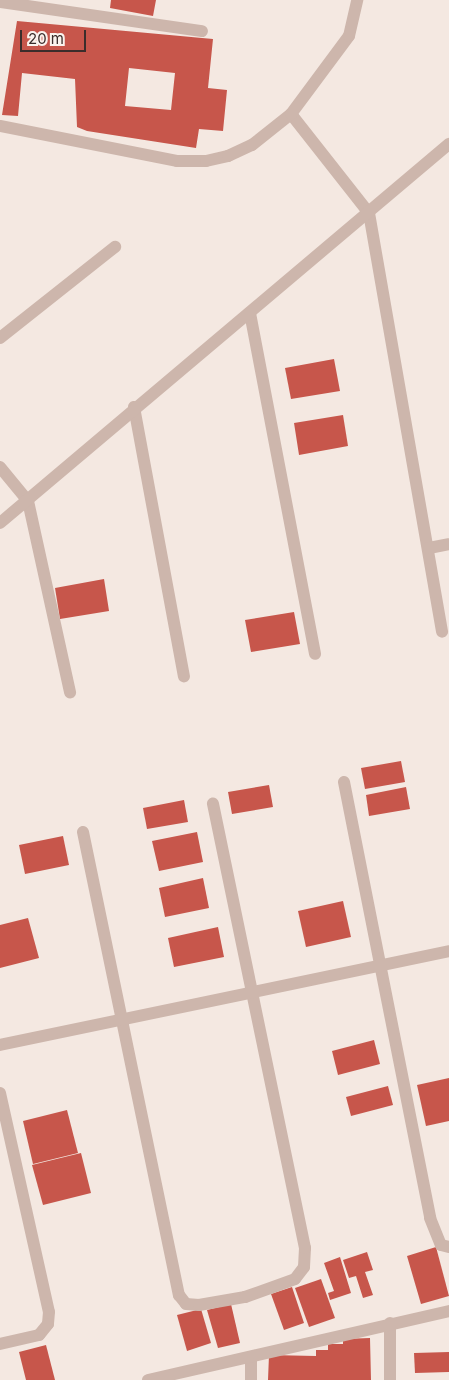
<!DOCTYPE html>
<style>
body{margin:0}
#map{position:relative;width:449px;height:1380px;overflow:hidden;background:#f4e8e1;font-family:Inter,sans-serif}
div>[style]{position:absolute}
.building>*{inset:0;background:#c7564b}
.minor>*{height:12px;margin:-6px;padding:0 6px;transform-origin:6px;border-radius:6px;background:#cdb6ac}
span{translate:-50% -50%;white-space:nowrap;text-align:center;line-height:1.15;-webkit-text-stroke:4px #fbf3ee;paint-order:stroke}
.scale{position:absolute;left:20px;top:30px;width:66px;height:22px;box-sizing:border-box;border:2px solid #3b2d2b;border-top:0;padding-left:6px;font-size:15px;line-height:18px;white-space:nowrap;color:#3b2d2b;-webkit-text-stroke:4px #fbf3ee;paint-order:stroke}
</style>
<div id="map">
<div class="building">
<div style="clip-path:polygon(111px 0,156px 0,153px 16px,110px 8px)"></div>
<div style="clip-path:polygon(evenodd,17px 21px,213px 39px,208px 88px,227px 90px,223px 131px,199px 129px,196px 148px,87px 131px,77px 127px,75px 79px,22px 73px,18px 116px,2px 115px,17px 21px,129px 68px,175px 73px,171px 110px,125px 106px,129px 68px)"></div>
<div style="clip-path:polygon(334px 359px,340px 391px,291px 399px,285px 368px)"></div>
<div style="clip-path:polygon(343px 415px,348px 446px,299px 455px,294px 423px)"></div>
<div style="clip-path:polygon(104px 579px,109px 611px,60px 619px,55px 588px)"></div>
<div style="clip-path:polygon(294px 612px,300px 644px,251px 652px,245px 620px)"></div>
<div style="clip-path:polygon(401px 761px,405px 782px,365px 789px,361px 768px)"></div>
<div style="clip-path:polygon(269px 785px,273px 807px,232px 814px,228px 792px)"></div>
<div style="clip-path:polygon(406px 787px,410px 809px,369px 816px,366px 795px)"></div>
<div style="clip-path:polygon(184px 800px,188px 822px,147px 829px,143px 808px)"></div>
<div style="clip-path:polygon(197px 832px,203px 862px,159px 871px,152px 841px)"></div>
<div style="clip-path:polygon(63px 836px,69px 865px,25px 874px,19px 845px)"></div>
<div style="clip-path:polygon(203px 878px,209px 908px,165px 917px,159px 888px)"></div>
<div style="clip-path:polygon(343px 901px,351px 937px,306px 947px,298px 911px)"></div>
<div style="clip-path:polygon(28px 918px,39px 958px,0 968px,0 925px)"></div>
<div style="clip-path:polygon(218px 927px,224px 957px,174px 967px,168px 938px)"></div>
<div style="clip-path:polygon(374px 1040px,380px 1064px,338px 1075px,332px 1051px)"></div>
<div style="clip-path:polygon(449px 1078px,449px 1121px,426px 1126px,417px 1085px)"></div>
<div style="clip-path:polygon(388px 1086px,393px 1105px,351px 1116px,346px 1097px)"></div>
<div style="clip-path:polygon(67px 1110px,78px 1153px,33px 1164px,23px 1121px)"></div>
<div style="clip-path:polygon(81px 1153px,91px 1193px,43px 1205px,32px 1165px)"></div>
<div style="clip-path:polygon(436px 1247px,449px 1296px,421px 1304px,407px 1256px)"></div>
<div style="clip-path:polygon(367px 1252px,373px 1270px,365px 1272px,373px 1295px,363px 1298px,356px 1276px,349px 1278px,343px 1260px)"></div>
<div style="clip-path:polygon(340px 1257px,351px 1293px,330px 1300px,328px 1293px,334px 1291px,324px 1263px)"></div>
<div style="clip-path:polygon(321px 1279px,335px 1318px,309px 1327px,295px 1288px)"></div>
<div style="clip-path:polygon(292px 1287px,304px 1323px,284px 1330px,271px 1294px)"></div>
<div style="clip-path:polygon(231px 1304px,240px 1343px,218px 1348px,207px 1310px)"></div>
<div style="clip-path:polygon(201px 1309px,211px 1343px,187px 1351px,177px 1315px)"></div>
<div style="clip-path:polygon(370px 1338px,371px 1380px,268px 1380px,269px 1355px,316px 1356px,316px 1350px,328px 1350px,328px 1344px,343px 1344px,343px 1339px)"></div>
<div style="clip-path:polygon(46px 1345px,55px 1380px,26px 1380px,19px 1352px)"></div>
<div style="clip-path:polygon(449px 1352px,449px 1372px,415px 1373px,414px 1353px)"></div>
</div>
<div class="minor">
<div style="left:0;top:2px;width:204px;rotate:8.2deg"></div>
<div style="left:291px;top:114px;width:126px;rotate:51.8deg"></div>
<div style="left:369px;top:213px;width:425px;rotate:80.1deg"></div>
<div style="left:0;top:126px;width:180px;rotate:11.2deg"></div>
<div style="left:177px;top:161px;width:29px"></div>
<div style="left:206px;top:161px;width:23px;rotate:-13deg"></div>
<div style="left:228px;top:156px;width:26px;rotate:-25deg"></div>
<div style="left:252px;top:145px;width:50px;rotate:-38.5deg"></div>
<div style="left:291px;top:114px;width:97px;rotate:-53.4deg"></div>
<div style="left:349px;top:36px;width:37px;rotate:-77deg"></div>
<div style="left:250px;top:313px;width:347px;rotate:79.2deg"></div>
<div style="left:0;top:338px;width:147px;rotate:-38.4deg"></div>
<div style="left:134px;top:407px;width:274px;rotate:79.5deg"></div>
<div style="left:0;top:467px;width:44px;rotate:50.5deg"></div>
<div style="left:28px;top:501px;width:196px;rotate:77.6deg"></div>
<div style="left:0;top:523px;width:588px;rotate:-40.17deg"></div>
<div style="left:429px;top:548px;width:20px;rotate:-11deg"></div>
<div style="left:344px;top:782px;width:444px;rotate:78.8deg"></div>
<div style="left:430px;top:1218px;width:29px;rotate:68deg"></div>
<div style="left:441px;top:1245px;width:8px;rotate:14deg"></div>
<div style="left:83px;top:832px;width:473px;rotate:78.3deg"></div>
<div style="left:179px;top:1295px;width:11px;rotate:52deg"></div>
<div style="left:186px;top:1304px;width:13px;rotate:4deg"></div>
<div style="left:199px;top:1305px;width:47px;rotate:-9.9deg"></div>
<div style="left:245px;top:1297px;width:53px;rotate:-19.8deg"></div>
<div style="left:295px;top:1279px;width:15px;rotate:-53deg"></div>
<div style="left:304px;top:1267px;width:19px;rotate:-87deg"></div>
<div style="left:305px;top:1248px;width:454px;rotate:-101.7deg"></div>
<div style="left:0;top:1045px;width:459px;rotate:-11.8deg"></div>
<div style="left:0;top:1093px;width:224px;rotate:77.4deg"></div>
<div style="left:49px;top:1312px;width:12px;rotate:95deg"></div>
<div style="left:48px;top:1324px;width:14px;rotate:129deg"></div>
<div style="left:39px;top:1335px;width:40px;rotate:167deg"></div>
<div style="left:390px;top:1323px;width:57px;rotate:90deg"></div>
<div style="left:251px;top:1357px;width:23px;rotate:90deg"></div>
<div style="left:148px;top:1380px;width:309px;rotate:-12.9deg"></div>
</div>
<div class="scale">20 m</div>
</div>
